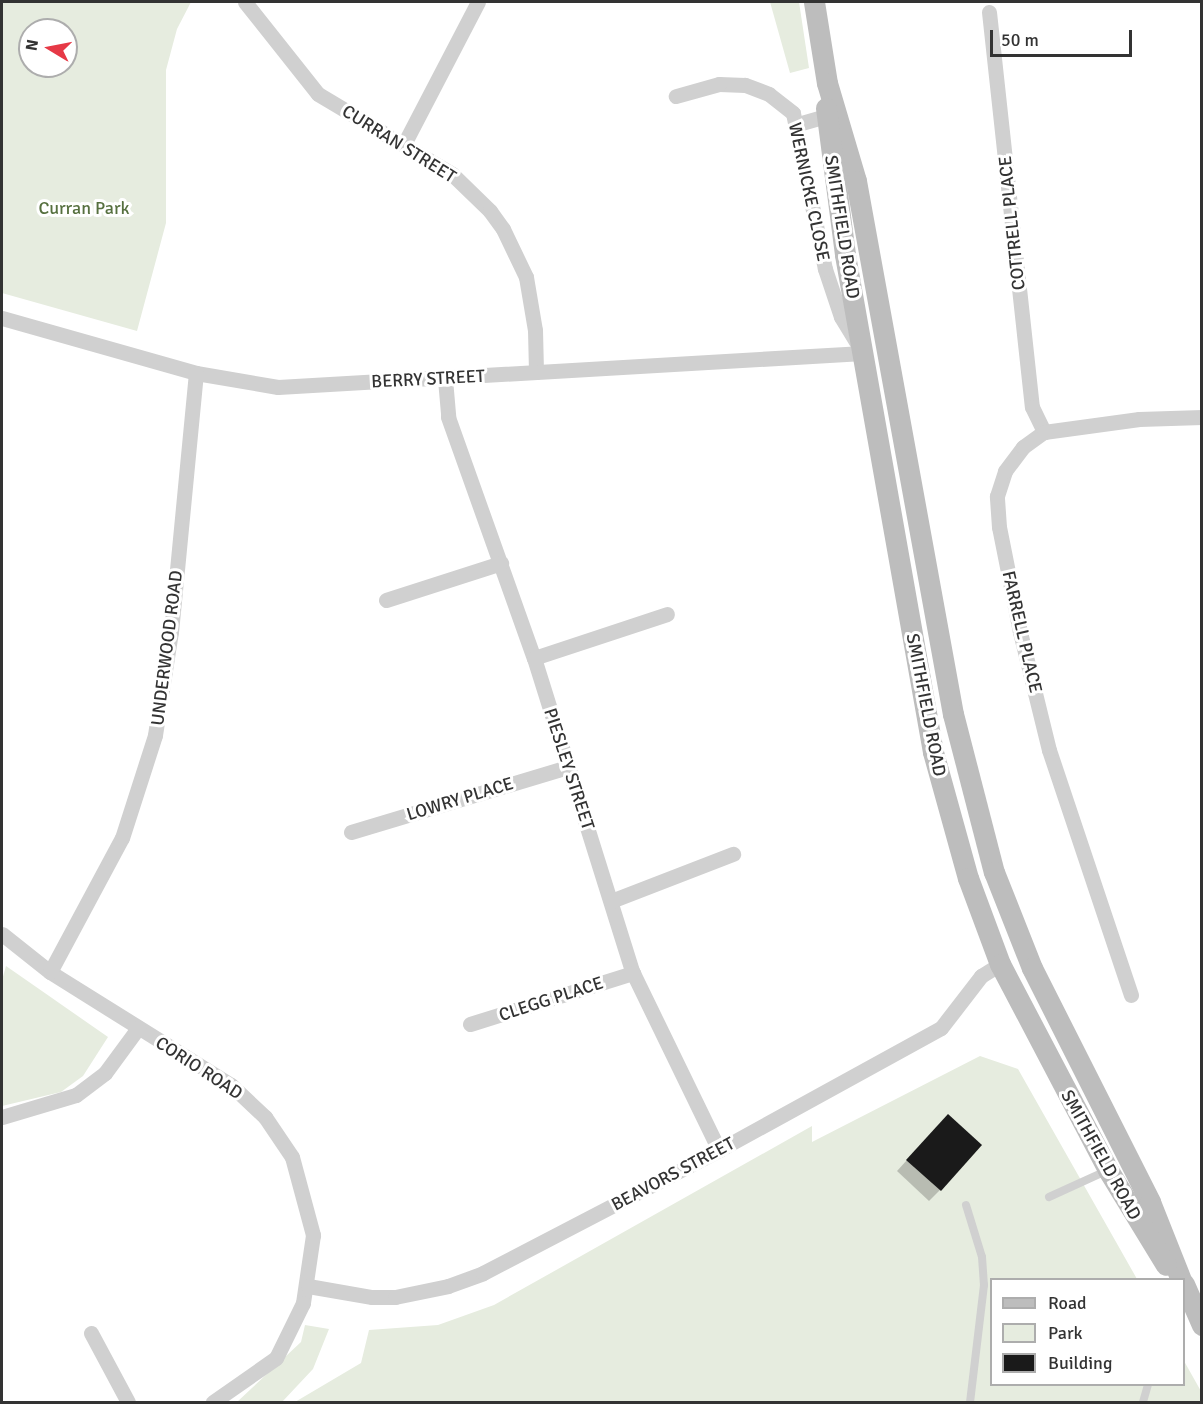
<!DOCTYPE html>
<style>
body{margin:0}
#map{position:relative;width:1203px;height:1404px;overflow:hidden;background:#fff;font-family:Signika,sans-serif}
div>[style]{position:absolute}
.green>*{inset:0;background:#e6ecdf}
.shadow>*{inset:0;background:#0003}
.building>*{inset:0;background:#1a1a1a}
.service>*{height:8px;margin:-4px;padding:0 4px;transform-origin:4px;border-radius:4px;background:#d0d0d0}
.minor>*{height:15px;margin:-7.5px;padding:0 7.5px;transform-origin:7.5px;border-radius:7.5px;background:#d0d0d0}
.secondary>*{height:21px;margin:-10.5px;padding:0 10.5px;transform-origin:10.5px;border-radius:10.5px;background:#bdbdbd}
span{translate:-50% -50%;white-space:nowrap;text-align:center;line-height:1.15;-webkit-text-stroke:6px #fff;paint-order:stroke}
.street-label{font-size:18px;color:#333}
.park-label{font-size:18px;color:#56703f}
.frame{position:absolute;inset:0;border:3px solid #333;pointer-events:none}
.legend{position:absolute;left:990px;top:1278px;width:195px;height:108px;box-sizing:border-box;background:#fff;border:2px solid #adadad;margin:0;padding:8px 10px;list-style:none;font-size:18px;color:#333}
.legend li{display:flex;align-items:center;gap:12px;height:30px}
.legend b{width:30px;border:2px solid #adadad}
.north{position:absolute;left:18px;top:18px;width:60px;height:60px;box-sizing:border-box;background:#fff;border:2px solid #adadad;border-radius:50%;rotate:280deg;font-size:16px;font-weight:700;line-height:24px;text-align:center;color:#333}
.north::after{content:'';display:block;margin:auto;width:21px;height:27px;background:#e63946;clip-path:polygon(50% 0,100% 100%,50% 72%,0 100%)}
.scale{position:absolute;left:990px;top:30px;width:142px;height:27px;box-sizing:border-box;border:3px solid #333;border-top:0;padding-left:8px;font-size:18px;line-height:21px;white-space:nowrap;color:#333;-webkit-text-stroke:4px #fff;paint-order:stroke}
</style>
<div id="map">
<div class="green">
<div style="clip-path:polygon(evenodd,2px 2px,191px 2px,177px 29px,166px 70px,166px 223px,137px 331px,2px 293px,2px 2px,30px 30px,66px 30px,66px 66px,30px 66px,30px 30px)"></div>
<div style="clip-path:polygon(770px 2px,799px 2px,809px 68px,790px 73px)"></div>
<div style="clip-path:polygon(6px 966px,108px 1037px,83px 1076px,61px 1092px,2px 1106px,2px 980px)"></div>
<div style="clip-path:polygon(980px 1056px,1018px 1069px,1137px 1279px,992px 1280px,992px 1384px,1184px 1384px,1184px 1361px,1202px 1393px,1201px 1402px,295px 1402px,361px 1363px,369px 1330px,438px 1325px,494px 1305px,812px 1126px,812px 1142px)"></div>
<div style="clip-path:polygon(305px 1325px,329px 1329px,313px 1369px,282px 1402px,237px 1402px,301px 1342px)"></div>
</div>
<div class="shadow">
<div style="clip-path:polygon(937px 1127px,940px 1190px,929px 1201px,897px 1171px)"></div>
</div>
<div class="building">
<div style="clip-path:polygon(948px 1114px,982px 1145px,941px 1191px,906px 1160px)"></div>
</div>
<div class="service">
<div style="left:1049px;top:1197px;width:63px;rotate:-24.5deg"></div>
<div style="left:966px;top:1205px;width:54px;rotate:72.9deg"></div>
<div style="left:982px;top:1257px;width:28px;rotate:86deg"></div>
<div style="left:984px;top:1285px;width:118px;rotate:96.8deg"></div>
<div style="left:1143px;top:1402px;width:19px;rotate:-74deg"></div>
</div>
<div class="minor">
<div style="left:245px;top:2px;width:117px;rotate:51.6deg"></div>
<div style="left:318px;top:94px;width:156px;rotate:30.8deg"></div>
<div style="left:452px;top:174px;width:53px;rotate:44.2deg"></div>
<div style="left:490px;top:211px;width:22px;rotate:54deg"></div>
<div style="left:503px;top:229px;width:53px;rotate:64.4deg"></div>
<div style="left:526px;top:277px;width:54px;rotate:80.4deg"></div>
<div style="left:535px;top:330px;width:42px;rotate:88.6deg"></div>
<div style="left:989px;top:12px;width:397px;rotate:83.8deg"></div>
<div style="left:1032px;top:407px;width:28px;rotate:64deg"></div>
<div style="left:798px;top:124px;width:29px;rotate:-16deg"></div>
<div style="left:404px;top:144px;width:160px;rotate:-62.5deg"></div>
<div style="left:2px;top:318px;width:202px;rotate:15.8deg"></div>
<div style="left:196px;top:373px;width:83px;rotate:9.7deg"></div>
<div style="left:278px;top:387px;width:586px;rotate:-3.33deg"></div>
<div style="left:863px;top:353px;width:42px;rotate:-121.4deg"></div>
<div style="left:841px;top:317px;width:51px;rotate:-108.4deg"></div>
<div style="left:825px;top:269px;width:159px;rotate:-101.6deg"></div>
<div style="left:793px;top:113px;width:31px;rotate:-142deg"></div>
<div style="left:769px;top:94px;width:26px;rotate:-159deg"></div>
<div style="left:745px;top:85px;width:26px;rotate:-178deg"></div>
<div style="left:719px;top:84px;width:45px;rotate:164.4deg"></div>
<div style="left:445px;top:379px;width:38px;rotate:85deg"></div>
<div style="left:448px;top:417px;width:256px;rotate:70.4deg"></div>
<div style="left:534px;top:658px;width:330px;rotate:72.6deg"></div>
<div style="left:633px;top:973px;width:197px;rotate:64.1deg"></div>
<div style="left:386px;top:600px;width:121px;rotate:-17.8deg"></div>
<div style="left:534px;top:658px;width:140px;rotate:-18.3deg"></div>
<div style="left:351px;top:832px;width:227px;rotate:-16.7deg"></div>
<div style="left:611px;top:901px;width:131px;rotate:-21.1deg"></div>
<div style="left:2px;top:934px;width:61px;rotate:38.4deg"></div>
<div style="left:50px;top:972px;width:213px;rotate:32deg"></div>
<div style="left:231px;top:1085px;width:47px;rotate:43.3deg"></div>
<div style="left:265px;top:1117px;width:48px;rotate:56deg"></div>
<div style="left:292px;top:1157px;width:81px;rotate:74.9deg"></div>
<div style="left:313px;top:1235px;width:69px;rotate:98.4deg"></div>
<div style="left:303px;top:1303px;width:61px;rotate:116.1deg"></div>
<div style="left:276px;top:1358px;width:77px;rotate:145.1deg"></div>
<div style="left:50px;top:972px;width:152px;rotate:-61.8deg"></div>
<div style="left:122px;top:838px;width:108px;rotate:-72.2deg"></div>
<div style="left:155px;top:735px;width:104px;rotate:-81.2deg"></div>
<div style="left:171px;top:632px;width:260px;rotate:-84.5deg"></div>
<div style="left:1131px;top:995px;width:258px;rotate:-108.5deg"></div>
<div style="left:1049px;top:750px;width:122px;rotate:-103.8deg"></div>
<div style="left:1020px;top:632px;width:107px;rotate:-101.3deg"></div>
<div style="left:999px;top:527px;width:31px;rotate:-94deg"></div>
<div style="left:997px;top:496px;width:26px;rotate:-72deg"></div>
<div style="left:1005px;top:471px;width:30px;rotate:-53deg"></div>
<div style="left:1023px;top:447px;width:26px;rotate:-36deg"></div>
<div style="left:1044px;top:432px;width:96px;rotate:-7.8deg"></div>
<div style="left:1139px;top:419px;width:63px;rotate:-1.8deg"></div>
<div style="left:470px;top:1024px;width:171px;rotate:-17.4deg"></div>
<div style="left:2px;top:1117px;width:77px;rotate:-16.6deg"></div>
<div style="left:76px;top:1095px;width:36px;rotate:-37deg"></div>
<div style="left:105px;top:1073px;width:56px;rotate:-53.7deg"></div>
<div style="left:308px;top:1286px;width:65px;rotate:9.8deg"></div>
<div style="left:372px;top:1297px;width:23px"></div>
<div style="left:395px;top:1297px;width:54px;rotate:-11.7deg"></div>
<div style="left:448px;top:1286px;width:37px;rotate:-20deg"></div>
<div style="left:483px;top:1273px;width:266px;rotate:-27.5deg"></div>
<div style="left:719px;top:1150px;width:253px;rotate:-28.8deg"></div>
<div style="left:941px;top:1028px;width:66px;rotate:-52.4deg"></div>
<div style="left:981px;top:976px;width:22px;rotate:-32deg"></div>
<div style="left:91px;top:1333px;width:78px;rotate:61.8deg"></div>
</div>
<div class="secondary">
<div style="left:814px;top:2px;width:82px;rotate:80.9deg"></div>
<div style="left:827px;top:83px;width:102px;rotate:73.5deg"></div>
<div style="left:856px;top:181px;width:542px;rotate:79.69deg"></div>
<div style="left:953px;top:714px;width:163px;rotate:75.5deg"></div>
<div style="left:994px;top:872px;width:103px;rotate:68.4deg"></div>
<div style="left:1032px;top:968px;width:262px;rotate:63.2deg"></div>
<div style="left:1150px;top:1202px;width:84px;rotate:68.3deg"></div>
<div style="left:826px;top:108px;width:148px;rotate:82.6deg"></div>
<div style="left:845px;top:255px;width:505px;rotate:79.96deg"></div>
<div style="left:933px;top:752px;width:131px;rotate:74.5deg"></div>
<div style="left:968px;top:878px;width:92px;rotate:69.6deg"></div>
<div style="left:1000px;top:964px;width:233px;rotate:62.3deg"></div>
<div style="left:1108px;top:1170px;width:111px;rotate:58.6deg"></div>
<div style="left:1184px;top:1284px;width:45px;rotate:66.3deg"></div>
</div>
<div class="street-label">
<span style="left:399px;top:144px;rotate:32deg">CURRAN STREET</span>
<span style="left:809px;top:192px;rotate:78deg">WERNICKE CLOSE</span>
<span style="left:1012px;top:223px;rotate:-96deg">COTTRELL PLACE</span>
<span style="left:842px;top:227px;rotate:81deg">SMITHFIELD ROAD</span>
<span style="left:428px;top:379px;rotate:-3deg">BERRY STREET</span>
<span style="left:1022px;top:632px;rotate:77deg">FARRELL PLACE</span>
<span style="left:167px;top:648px;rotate:-83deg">UNDERWOOD ROAD</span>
<span style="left:926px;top:705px;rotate:79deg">SMITHFIELD ROAD</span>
<span style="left:569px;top:769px;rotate:72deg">PIESLEY STREET</span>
<span style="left:460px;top:799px;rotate:-17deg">LOWRY PLACE</span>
<span style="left:551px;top:999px;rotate:-18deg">CLEGG PLACE</span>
<span style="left:199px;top:1068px;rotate:33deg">CORIO ROAD</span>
<span style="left:1101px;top:1155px;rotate:61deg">SMITHFIELD ROAD</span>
<span style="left:673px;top:1174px;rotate:-28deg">BEAVORS STREET</span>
</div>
<div class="park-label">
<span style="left:84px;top:208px">Curran Park</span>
</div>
<div class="frame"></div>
<ul class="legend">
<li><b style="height:8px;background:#bdbdbd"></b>Road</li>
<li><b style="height:16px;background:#e6ecdf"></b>Park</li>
<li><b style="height:16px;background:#1a1a1a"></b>Building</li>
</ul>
<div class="north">N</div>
<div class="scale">50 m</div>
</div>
